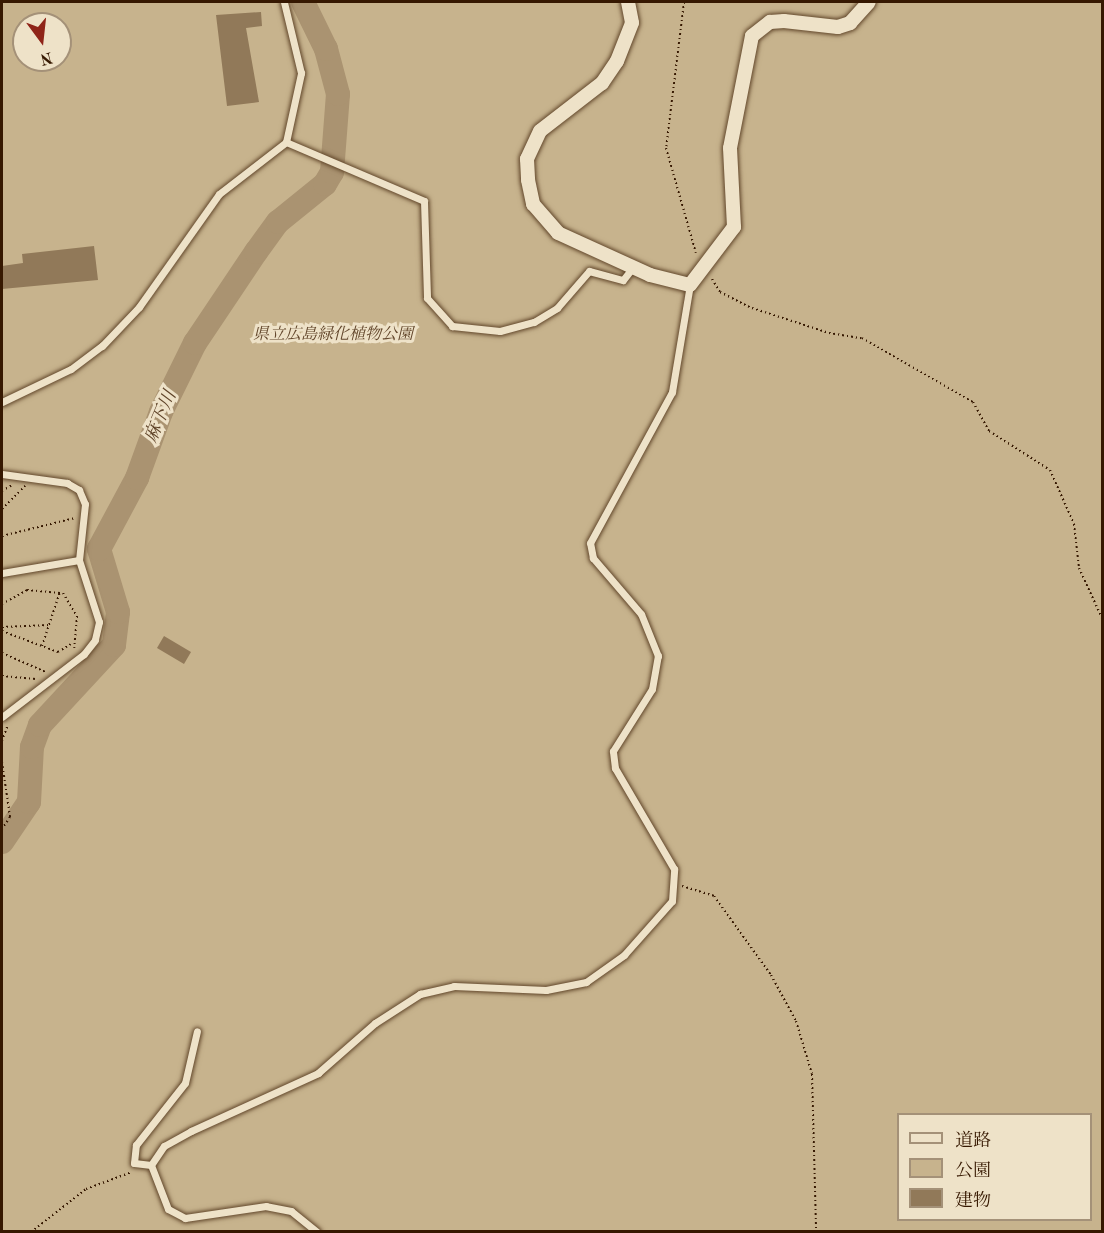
<!DOCTYPE html>
<meta charset="utf-8">
<style>
body{margin:0}
#map{position:relative;width:1104px;height:1233px;overflow:hidden;background:#e5d3aa;font-family:"Old Standard TT","Noto Serif JP",serif}
div>[style]{position:absolute}
.green>*{inset:0;background:#c7b38d}
.river>*{height:24px;margin:-12px;padding:0 12px;transform-origin:12px;border-radius:12px;background:#aa9371}
.building>*{inset:0;background:#917959}
.path>*{height:2px;margin-top:-1px;transform-origin:0;background:repeating-linear-gradient(90deg,#361801 0 1.5px,transparent 0 4.5px)}
.roads{filter:drop-shadow(0 0 2px #62472b) drop-shadow(0 0 2px #62472b)}
.service>*{height:7px;margin:-3.5px;padding:0 3.5px;transform-origin:3.5px;border-radius:3.5px;background:#eee2c8}
.minor>*{height:14px;margin:-7px;padding:0 7px;transform-origin:7px;border-radius:7px;background:#eee2c8}
span{translate:-50% -50%;white-space:nowrap;text-align:center;line-height:1.15;-webkit-text-stroke:6px #eee2c8;paint-order:stroke}
.park-label{font-size:16px;color:#62462b;font-style:italic}
.water-label{font-size:18px;color:#5f4328;font-style:italic}
.frame{position:absolute;inset:0;border:3px solid #361801;pointer-events:none}
.legend{position:absolute;left:897px;top:1113px;width:195px;height:108px;box-sizing:border-box;background:#eee2c8;border:2px solid #a49178;margin:0;padding:8px 10px;list-style:none;font-size:18px;color:#361801}
.legend li{display:flex;align-items:center;gap:12px;height:30px}
.legend b{width:30px;border:2px solid #a49178}
.north{position:absolute;left:12px;top:12px;width:60px;height:60px;box-sizing:border-box;background:#eee2c8;border:2px solid #a49178;border-radius:50%;rotate:165deg;font-size:16px;font-weight:700;line-height:24px;text-align:center;color:#361801}
.north::after{content:'';display:block;margin:auto;width:21px;height:27px;background:#8f2418;clip-path:polygon(50% 0,100% 100%,50% 72%,0 100%)}
</style>
<div id="map">
<div class="green">
<div style="clip-path:polygon(evenodd,2px 2px,1102px 2px,1102px 1231px,2px 1232px,2px 2px,24px 24px,60px 24px,60px 60px,24px 60px,24px 24px,2px 2px,898px 1114px,1090px 1114px,1090px 1220px,898px 1220px,898px 1114px)"></div>
</div>
<div class="river">
<div style="left:2px;top:842px;width:48px;rotate:-56deg"></div>
<div style="left:29px;top:802px;width:55px;rotate:-86.9deg"></div>
<div style="left:32px;top:747px;width:23px;rotate:-70deg"></div>
<div style="left:40px;top:725px;width:109px;rotate:-47.2deg"></div>
<div style="left:114px;top:645px;width:33px;rotate:-83deg"></div>
<div style="left:118px;top:612px;width:66px;rotate:-106.8deg"></div>
<div style="left:99px;top:549px;width:81px;rotate:-61.8deg"></div>
<div style="left:137px;top:478px;width:70px;rotate:-70deg"></div>
<div style="left:161px;top:412px;width:77px;rotate:-63.8deg"></div>
<div style="left:195px;top:343px;width:110px;rotate:-56.2deg"></div>
<div style="left:256px;top:252px;width:37px;rotate:-54deg"></div>
<div style="left:278px;top:222px;width:60px;rotate:-39deg"></div>
<div style="left:325px;top:184px;width:14px;rotate:-60deg"></div>
<div style="left:332px;top:172px;width:78px;rotate:-85.6deg"></div>
<div style="left:338px;top:94px;width:47px;rotate:-104.9deg"></div>
<div style="left:326px;top:49px;width:52px;rotate:-116.1deg"></div>
</div>
<div class="building">
<div style="clip-path:polygon(261px 12px,262px 26px,246px 28px,259px 102px,227px 106px,216px 15px)"></div>
<div style="clip-path:polygon(94px 246px,98px 280px,2px 289px,2px 266px,23px 263px,22px 254px)"></div>
<div style="clip-path:polygon(164px 636px,191px 652px,184px 664px,157px 648px)"></div>
</div>
<div class="path">
<div style="left:684px;top:2px;width:147px;rotate:97deg"></div>
<div style="left:666px;top:148px;width:109px;rotate:74.1deg"></div>
<div style="left:712px;top:279px;width:15px;rotate:58deg"></div>
<div style="left:720px;top:292px;width:36px;rotate:27deg"></div>
<div style="left:752px;top:308px;width:81px;rotate:18deg"></div>
<div style="left:829px;top:333px;width:33px;rotate:9deg"></div>
<div style="left:862px;top:338px;width:128px;rotate:30deg"></div>
<div style="left:973px;top:402px;width:33px;rotate:61deg"></div>
<div style="left:989px;top:431px;width:72px;rotate:32.6deg"></div>
<div style="left:1050px;top:470px;width:59px;rotate:66deg"></div>
<div style="left:1074px;top:524px;width:44px;rotate:83.5deg"></div>
<div style="left:1079px;top:568px;width:55px;rotate:65.3deg"></div>
<div style="left:2px;top:491px;width:12px;rotate:-31deg"></div>
<div style="left:2px;top:509px;width:33px;rotate:-45deg"></div>
<div style="left:2px;top:536px;width:75px;rotate:-13.9deg"></div>
<div style="left:2px;top:604px;width:29px;rotate:-29deg"></div>
<div style="left:27px;top:590px;width:36px;rotate:5deg"></div>
<div style="left:63px;top:593px;width:27px;rotate:59deg"></div>
<div style="left:77px;top:616px;width:32px;rotate:95deg"></div>
<div style="left:2px;top:627px;width:47px;rotate:-2.4deg"></div>
<div style="left:2px;top:631px;width:60px;rotate:20.6deg"></div>
<div style="left:58px;top:652px;width:15px;rotate:-32deg"></div>
<div style="left:42px;top:646px;width:57px;rotate:-71.6deg"></div>
<div style="left:2px;top:653px;width:48px;rotate:23.4deg"></div>
<div style="left:2px;top:676px;width:34px;rotate:5deg"></div>
<div style="left:2px;top:741px;width:15px;rotate:-70deg"></div>
<div style="left:2px;top:762px;width:56px;rotate:81.7deg"></div>
<div style="left:10px;top:817px;width:14px;rotate:124deg"></div>
<div style="left:682px;top:886px;width:34px;rotate:17deg"></div>
<div style="left:714px;top:896px;width:97px;rotate:54.2deg"></div>
<div style="left:771px;top:975px;width:52px;rotate:61.5deg"></div>
<div style="left:796px;top:1021px;width:55px;rotate:73.2deg"></div>
<div style="left:812px;top:1074px;width:158px;rotate:88.5deg"></div>
<div style="left:31px;top:1232px;width:70px;rotate:-38deg"></div>
<div style="left:86px;top:1189px;width:49px;rotate:-20.3deg"></div>
</div>
<div class="roads">
<div class="service">
<div style="left:286px;top:142px;width:150px;rotate:23.1deg"></div>
<div style="left:424px;top:201px;width:97px;rotate:88.2deg"></div>
<div style="left:427px;top:298px;width:38px;rotate:48deg"></div>
<div style="left:452px;top:326px;width:48px;rotate:5.9deg"></div>
<div style="left:500px;top:331px;width:35px;rotate:-15deg"></div>
<div style="left:534px;top:322px;width:27px;rotate:-31deg"></div>
<div style="left:557px;top:308px;width:49px;rotate:-49.1deg"></div>
<div style="left:589px;top:271px;width:35px;rotate:15deg"></div>
<div style="left:623px;top:280px;width:16px;rotate:-52deg"></div>
<div style="left:2px;top:402px;width:76px;rotate:-25.6deg"></div>
<div style="left:71px;top:369px;width:39px;rotate:-37deg"></div>
<div style="left:102px;top:346px;width:54px;rotate:-46.5deg"></div>
<div style="left:139px;top:307px;width:138px;rotate:-54.7deg"></div>
<div style="left:219px;top:194px;width:85px;rotate:-37.8deg"></div>
<div style="left:286px;top:142px;width:71px;rotate:-77.7deg"></div>
<div style="left:301px;top:73px;width:73px;rotate:-103.5deg"></div>
<div style="left:2px;top:474px;width:66px;rotate:7.9deg"></div>
<div style="left:67px;top:483px;width:14px;rotate:30deg"></div>
<div style="left:79px;top:490px;width:15px;rotate:67deg"></div>
<div style="left:85px;top:504px;width:56px;rotate:96.1deg"></div>
<div style="left:79px;top:560px;width:65px;rotate:72.1deg"></div>
<div style="left:99px;top:622px;width:18px;rotate:103deg"></div>
<div style="left:95px;top:640px;width:18px;rotate:128deg"></div>
<div style="left:84px;top:654px;width:103px;rotate:142.5deg"></div>
<div style="left:2px;top:573px;width:78px;rotate:-9.6deg"></div>
<div style="left:151px;top:1165px;width:17px;rotate:-173deg"></div>
<div style="left:134px;top:1163px;width:18px;rotate:-84deg"></div>
<div style="left:136px;top:1145px;width:79px;rotate:-51.7deg"></div>
<div style="left:185px;top:1083px;width:53px;rotate:-77deg"></div>
<div style="left:317px;top:1232px;width:33px;rotate:-141deg"></div>
<div style="left:291px;top:1211px;width:25px;rotate:-169deg"></div>
<div style="left:266px;top:1206px;width:82px;rotate:171.6deg"></div>
<div style="left:185px;top:1218px;width:19px;rotate:-152deg"></div>
<div style="left:168px;top:1209px;width:47px;rotate:-111.1deg"></div>
<div style="left:151px;top:1165px;width:23px;rotate:-56deg"></div>
<div style="left:164px;top:1146px;width:31px;rotate:-29deg"></div>
<div style="left:191px;top:1131px;width:140px;rotate:-24.5deg"></div>
<div style="left:318px;top:1073px;width:76px;rotate:-41.3deg"></div>
<div style="left:375px;top:1023px;width:54px;rotate:-32.8deg"></div>
<div style="left:420px;top:994px;width:35px;rotate:-13deg"></div>
<div style="left:454px;top:986px;width:92px;rotate:2.5deg"></div>
<div style="left:546px;top:990px;width:41px;rotate:-11.3deg"></div>
<div style="left:586px;top:982px;width:47px;rotate:-35.4deg"></div>
<div style="left:624px;top:955px;width:72px;rotate:-48.4deg"></div>
<div style="left:672px;top:901px;width:32px;rotate:-86deg"></div>
<div style="left:674px;top:869px;width:117px;rotate:-120.3deg"></div>
<div style="left:615px;top:768px;width:17px;rotate:-97deg"></div>
<div style="left:613px;top:751px;width:73px;rotate:-57.8deg"></div>
<div style="left:652px;top:689px;width:34px;rotate:-80deg"></div>
<div style="left:658px;top:656px;width:45px;rotate:-112deg"></div>
<div style="left:641px;top:614px;width:74px;rotate:-130.6deg"></div>
<div style="left:593px;top:558px;width:15px;rotate:-101deg"></div>
<div style="left:590px;top:543px;width:172px;rotate:-61.5deg"></div>
<div style="left:672px;top:392px;width:109px;rotate:-80.5deg"></div>
</div>
<div class="minor">
<div style="left:628px;top:2px;width:21px;rotate:79deg"></div>
<div style="left:632px;top:23px;width:41px;rotate:111.5deg"></div>
<div style="left:617px;top:61px;width:27px;rotate:124deg"></div>
<div style="left:602px;top:83px;width:78px;rotate:142.3deg"></div>
<div style="left:540px;top:131px;width:31px;rotate:115deg"></div>
<div style="left:527px;top:159px;width:21px;rotate:87deg"></div>
<div style="left:528px;top:180px;width:25px;rotate:78deg"></div>
<div style="left:533px;top:204px;width:38px;rotate:49deg"></div>
<div style="left:558px;top:233px;width:101px;rotate:24.5deg"></div>
<div style="left:650px;top:275px;width:41px;rotate:14deg"></div>
<div style="left:690px;top:285px;width:73px;rotate:-52.8deg"></div>
<div style="left:734px;top:227px;width:79px;rotate:-92.9deg"></div>
<div style="left:730px;top:148px;width:114px;rotate:-78.9deg"></div>
<div style="left:752px;top:36px;width:23px;rotate:-38deg"></div>
<div style="left:770px;top:22px;width:14px;rotate:-4deg"></div>
<div style="left:784px;top:21px;width:54px;rotate:6.3deg"></div>
<div style="left:838px;top:27px;width:13px;rotate:-18deg"></div>
<div style="left:850px;top:23px;width:28px;rotate:-48deg"></div>
</div>
</div>
<div class="park-label">
<span style="left:333px;top:335px">県立広島緑化植物公園</span>
</div>
<div class="water-label">
<span style="left:161px;top:417px;rotate:-67deg">麻下川</span>
</div>
<div class="frame"></div>
<ul class="legend">
<li><b style="height:8px;background:#eee2c8"></b>道路</li>
<li><b style="height:16px;background:#c7b38d"></b>公園</li>
<li><b style="height:16px;background:#917959"></b>建物</li>
</ul>
<div class="north">N</div>
</div>
